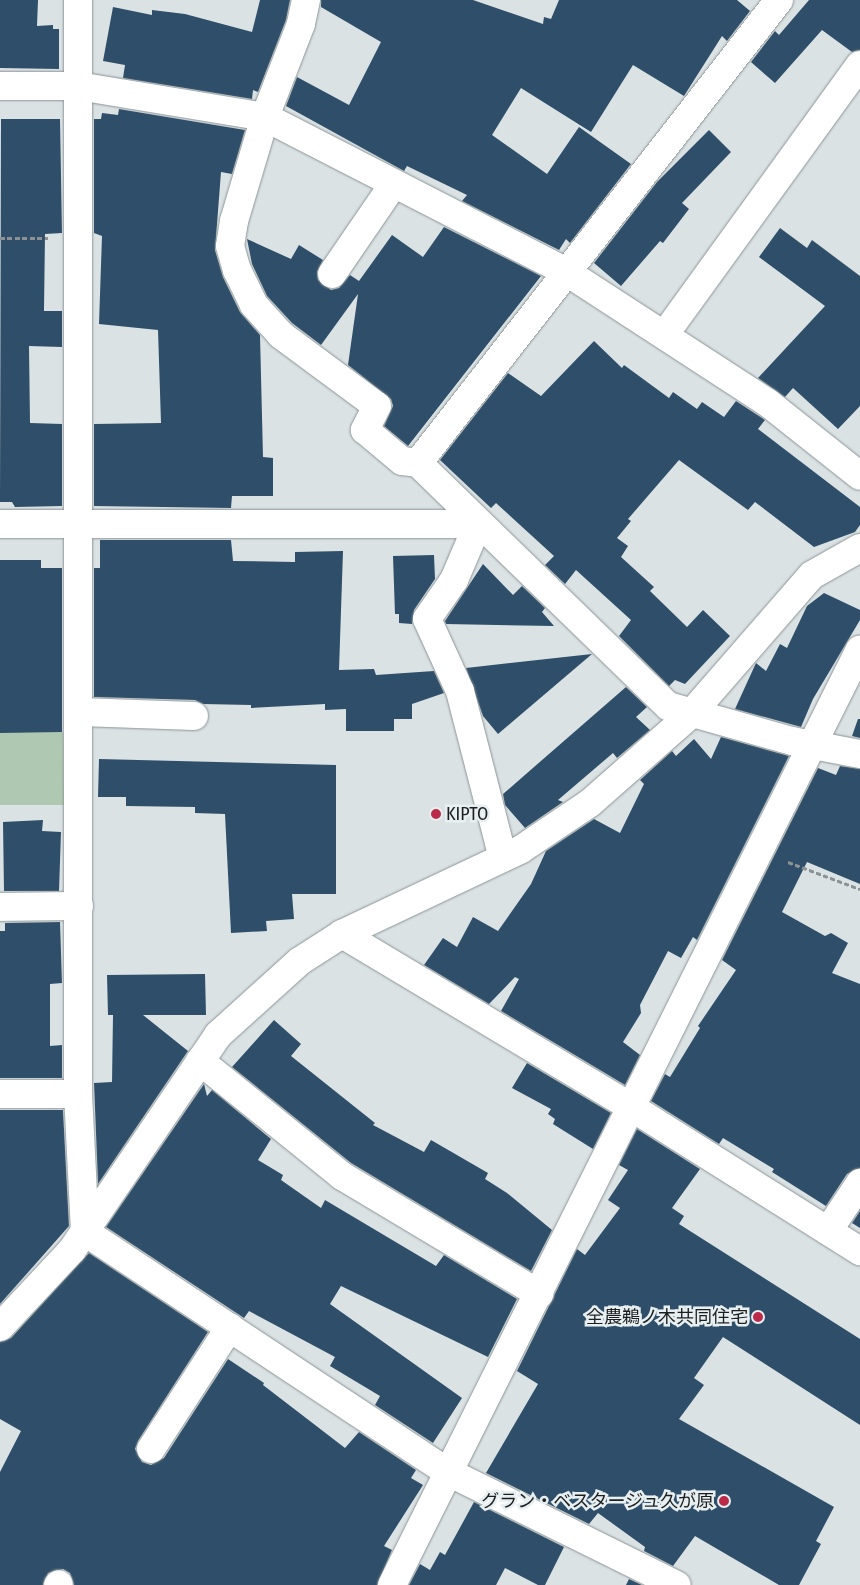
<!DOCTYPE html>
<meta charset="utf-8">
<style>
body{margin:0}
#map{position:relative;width:860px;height:1585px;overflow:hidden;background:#dae2e4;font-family:"Fira Sans Condensed","Noto Sans JP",sans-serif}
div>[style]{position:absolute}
.green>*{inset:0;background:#afc8b2}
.building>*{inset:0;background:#2e4e69}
.path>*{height:3px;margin-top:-1.5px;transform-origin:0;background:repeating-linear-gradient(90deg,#8c9293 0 5px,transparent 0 7.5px)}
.roads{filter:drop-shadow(0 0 1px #8c9496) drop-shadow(0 0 1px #8c9496)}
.minor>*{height:28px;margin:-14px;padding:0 14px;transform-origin:14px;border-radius:14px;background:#fff}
.dots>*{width:14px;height:14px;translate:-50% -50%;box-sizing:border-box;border:2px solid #e7eff1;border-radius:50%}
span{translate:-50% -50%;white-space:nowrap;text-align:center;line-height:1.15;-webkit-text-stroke:5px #e7eff1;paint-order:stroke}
.poi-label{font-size:18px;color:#1c1f20}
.left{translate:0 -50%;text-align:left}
.right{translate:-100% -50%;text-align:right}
</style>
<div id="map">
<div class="green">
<div style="clip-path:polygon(0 731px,63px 732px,64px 805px,0 805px)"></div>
</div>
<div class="building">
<div style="clip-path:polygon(0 0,38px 0,37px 26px,53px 25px,53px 29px,59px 29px,59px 69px,0 68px)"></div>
<div style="clip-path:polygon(260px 0,290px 0,286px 20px,258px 92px,253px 90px,252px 99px,123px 78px,125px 65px,103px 61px,113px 7px,152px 15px,152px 10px,185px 14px,252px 32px)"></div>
<div style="clip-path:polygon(321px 0,473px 0,543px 24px,544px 17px,551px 19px,559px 0,737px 0,750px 11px,727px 41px,722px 36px,684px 96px,633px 65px,591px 132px,521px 88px,492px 135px,547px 174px,579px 127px,631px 164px,570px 243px,566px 239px,559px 250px,462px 201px,467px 195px,407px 166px,404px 171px,286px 106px,297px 77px,349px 105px,381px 42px,321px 7px)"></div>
<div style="clip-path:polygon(809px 0,860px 0,860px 50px,852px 52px,822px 30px,775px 83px,751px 62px,775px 31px,779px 35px)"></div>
<div style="clip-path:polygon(119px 109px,245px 130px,232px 174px,221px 172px,215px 250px,223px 277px,240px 312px,260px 335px,263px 457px,273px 458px,273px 496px,232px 496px,231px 508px,94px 506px,94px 424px,161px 423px,158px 330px,99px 324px,102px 236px,94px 233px,94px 119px,101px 119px,102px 113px,118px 115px)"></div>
<div style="clip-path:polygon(1px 119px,60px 119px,62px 233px,45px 234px,44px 311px,62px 311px,62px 347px,29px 346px,30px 423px,62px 424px,62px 506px,15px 507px,12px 502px,0 502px)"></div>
<div style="clip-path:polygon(709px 130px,731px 152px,682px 203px,689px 209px,663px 243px,660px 241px,621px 286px,594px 263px,657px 182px)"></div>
<div style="clip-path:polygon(444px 227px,541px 276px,408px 446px,384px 426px,393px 406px,391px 399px,348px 365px,358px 294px,321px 345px,292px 323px,267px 296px,252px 264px,247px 239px,291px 259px,299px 245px,323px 260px,317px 272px,318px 280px,331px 290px,339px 288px,350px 275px,359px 281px,392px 235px,423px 257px)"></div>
<div style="clip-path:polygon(780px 228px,807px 248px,812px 240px,860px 276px,860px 406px,838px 429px,793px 388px,785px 397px,758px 378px,825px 306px,759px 257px)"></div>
<div style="clip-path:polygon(594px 341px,622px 368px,624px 365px,669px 398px,673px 392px,697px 409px,702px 402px,724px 417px,736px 401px,765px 420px,758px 429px,860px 507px,860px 525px,855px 532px,814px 547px,755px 502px,748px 510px,679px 460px,628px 519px,631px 521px,617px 538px,628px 546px,621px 557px,654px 587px,650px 591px,687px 627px,703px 610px,730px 636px,685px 684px,675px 680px,669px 686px,619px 636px,631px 620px,576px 570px,565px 584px,545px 565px,554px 556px,496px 503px,491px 508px,440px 460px,508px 373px,541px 396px)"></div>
<div style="clip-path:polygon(100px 540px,231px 540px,233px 561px,295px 562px,295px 552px,343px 551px,339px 670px,374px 669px,376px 675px,434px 671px,444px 693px,412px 704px,412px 719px,394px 719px,394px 731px,346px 731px,346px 709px,325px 710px,325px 704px,251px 708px,251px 705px,203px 704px,195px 700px,94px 697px,94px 568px,100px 568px)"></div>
<div style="clip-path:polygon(434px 555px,435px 579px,414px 610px,412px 624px,399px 623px,399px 614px,395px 614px,393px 556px)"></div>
<div style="clip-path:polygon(0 560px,41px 560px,41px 568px,62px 568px,62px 732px,0 733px)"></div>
<div style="clip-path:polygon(483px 564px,513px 595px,522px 586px,545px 608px,542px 612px,554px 626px,446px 624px,445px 621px)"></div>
<div style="clip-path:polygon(824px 593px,860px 610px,860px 620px,813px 699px,801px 727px,735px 709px,756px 663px,766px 671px,780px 644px,787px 648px,807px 606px)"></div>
<div style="clip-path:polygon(592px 654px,498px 734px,483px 716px,466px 668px)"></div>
<div style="clip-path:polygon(626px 687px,647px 707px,636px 717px,650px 730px,617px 758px,613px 753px,558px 800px,563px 802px,525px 828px,505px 805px,503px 794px)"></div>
<div style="clip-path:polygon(858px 719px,860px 719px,860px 738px,852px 736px)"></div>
<div style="clip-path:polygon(721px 737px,789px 756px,697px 940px,693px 937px,681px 958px,668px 951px,640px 1005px,641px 1013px,623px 1042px,640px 1055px,625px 1085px,501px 1011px,519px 979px,515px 977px,489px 1004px,424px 965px,443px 938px,457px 947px,473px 917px,498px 931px,531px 884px,546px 851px,594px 819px,620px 833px,644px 784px,640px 780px,672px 751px,676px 756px,694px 739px,711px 759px)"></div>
<div style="clip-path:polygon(99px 759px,336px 765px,336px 894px,292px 894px,294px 919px,266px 921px,267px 931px,231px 933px,225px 814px,195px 813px,195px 807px,126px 806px,126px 797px,98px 797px)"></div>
<div style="clip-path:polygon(840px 766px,860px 769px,860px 884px,807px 862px,782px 912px,825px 936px,831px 933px,848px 943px,832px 973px,860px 984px,860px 1168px,847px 1174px,826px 1206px,772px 1172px,774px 1169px,723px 1138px,719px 1144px,651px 1101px,665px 1074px,670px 1077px,700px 1028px,698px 1026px,736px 970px,722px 960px,818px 768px,836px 775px)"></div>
<div style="clip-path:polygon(43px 820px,42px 831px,61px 832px,59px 891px,4px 891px,3px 822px)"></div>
<div style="clip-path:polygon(60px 922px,62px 983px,50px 984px,50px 1046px,62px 1045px,62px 1078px,0 1078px,0 931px,5px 931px,5px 923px)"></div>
<div style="clip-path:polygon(205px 974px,206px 1015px,143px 1015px,188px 1051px,98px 1184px,94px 1083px,112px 1082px,113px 1015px,108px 1015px,107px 975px)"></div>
<div style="clip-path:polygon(274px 1020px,301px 1044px,291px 1056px,375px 1123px,373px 1125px,424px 1152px,431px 1140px,488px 1173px,485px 1179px,507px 1193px,552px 1230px,531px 1271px,351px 1163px,232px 1067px)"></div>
<div style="clip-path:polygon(527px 1063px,611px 1113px,593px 1149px,553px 1124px,555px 1119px,548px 1114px,551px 1109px,512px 1088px)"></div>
<div style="clip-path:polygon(204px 1084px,207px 1096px,212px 1090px,271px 1139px,258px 1160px,283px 1175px,281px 1180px,321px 1208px,325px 1200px,436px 1266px,444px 1255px,517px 1299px,488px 1357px,341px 1286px,330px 1304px,462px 1398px,433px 1443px,375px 1405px,380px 1396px,330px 1366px,335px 1357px,249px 1311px,244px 1318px,106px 1227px)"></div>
<div style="clip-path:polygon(0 1110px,63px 1110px,69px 1226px,0 1304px)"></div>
<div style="clip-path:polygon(637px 1129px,700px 1169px,672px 1208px,684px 1216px,679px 1224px,860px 1339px,860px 1425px,723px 1337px,694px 1378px,704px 1385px,679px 1419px,834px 1507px,816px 1541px,821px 1544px,799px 1585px,779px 1585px,695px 1536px,673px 1566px,644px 1551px,645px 1547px,598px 1513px,589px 1524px,486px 1473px,538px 1384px,517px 1371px,577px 1249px,585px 1255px,620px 1208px,608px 1200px,628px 1170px,619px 1165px)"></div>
<div style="clip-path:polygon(860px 1211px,860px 1228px,852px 1223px)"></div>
<div style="clip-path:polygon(89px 1253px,208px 1332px,138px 1441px,135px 1449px,142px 1462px,151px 1465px,164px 1458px,228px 1359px,264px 1383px,263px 1385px,345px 1448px,359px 1432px,416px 1470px,411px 1478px,423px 1485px,384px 1546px,392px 1550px,377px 1585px,74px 1585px,70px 1573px,63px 1569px,48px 1573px,43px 1585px,0 1585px,0 1472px,21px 1431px,0 1419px,0 1342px,11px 1338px)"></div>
<div style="clip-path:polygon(474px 1502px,564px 1547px,545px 1585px,538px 1585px,505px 1568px,496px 1585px,409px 1585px,420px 1564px,430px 1570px,440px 1552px,445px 1555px)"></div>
<div style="clip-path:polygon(629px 1579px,642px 1585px,626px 1585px)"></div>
</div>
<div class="path">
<div style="left:0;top:238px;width:48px"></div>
<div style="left:788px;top:862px;width:77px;rotate:20.6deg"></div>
</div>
<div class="roads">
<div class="minor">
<div style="left:78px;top:0;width:1094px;rotate:90deg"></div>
<div style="left:78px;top:1094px;width:138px;rotate:87.1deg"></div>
<div style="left:306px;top:0;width:25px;rotate:102deg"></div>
<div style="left:301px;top:24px;width:100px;rotate:111.2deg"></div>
<div style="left:265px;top:117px;width:109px;rotate:106.6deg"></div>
<div style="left:234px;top:221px;width:25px;rotate:99deg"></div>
<div style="left:230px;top:246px;width:25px;rotate:74deg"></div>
<div style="left:237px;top:270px;width:39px;rotate:64deg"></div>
<div style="left:254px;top:305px;width:40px;rotate:48deg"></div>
<div style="left:281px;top:335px;width:119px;rotate:36.5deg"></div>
<div style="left:377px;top:406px;width:27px;rotate:117deg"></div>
<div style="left:365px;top:430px;width:48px;rotate:40deg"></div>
<div style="left:402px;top:461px;width:16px;rotate:7deg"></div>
<div style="left:779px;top:0;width:587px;rotate:127.94deg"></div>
<div style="left:418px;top:463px;width:349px;rotate:44.2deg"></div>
<div style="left:668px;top:706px;width:129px;rotate:15.8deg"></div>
<div style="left:792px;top:741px;width:69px;rotate:10.8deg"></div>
<div style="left:0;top:86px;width:78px"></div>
<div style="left:78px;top:86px;width:190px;rotate:9.4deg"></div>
<div style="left:265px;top:117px;width:337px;rotate:27.2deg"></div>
<div style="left:565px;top:271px;width:242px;rotate:33deg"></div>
<div style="left:768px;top:403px;width:117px;rotate:38.4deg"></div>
<div style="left:332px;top:274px;width:108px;rotate:-55.6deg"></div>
<div style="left:665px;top:334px;width:332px;rotate:-54.1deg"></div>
<div style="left:0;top:524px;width:478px"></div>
<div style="left:478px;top:524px;width:61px;rotate:113.2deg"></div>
<div style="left:454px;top:580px;width:47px;rotate:124.7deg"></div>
<div style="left:427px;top:619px;width:79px;rotate:65.4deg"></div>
<div style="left:460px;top:691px;width:172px;rotate:75.6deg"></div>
<div style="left:80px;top:712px;width:114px;rotate:2deg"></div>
<div style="left:0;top:907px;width:79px;rotate:-0.7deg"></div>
<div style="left:342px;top:934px;width:337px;rotate:30.9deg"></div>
<div style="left:631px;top:1107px;width:271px;rotate:32.2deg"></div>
<div style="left:200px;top:1061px;width:183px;rotate:39deg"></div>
<div style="left:342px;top:1176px;width:230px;rotate:30.9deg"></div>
<div style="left:0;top:1094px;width:78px"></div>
<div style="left:828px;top:1231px;width:58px;rotate:-56.3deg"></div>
<div style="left:85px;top:1232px;width:435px;rotate:33.5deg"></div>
<div style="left:448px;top:1472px;width:255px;rotate:26.3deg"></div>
<div style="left:0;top:1327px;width:105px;rotate:-46.9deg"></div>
<div style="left:72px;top:1250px;width:260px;rotate:-55.8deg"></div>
<div style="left:218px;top:1035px;width:110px;rotate:-42.1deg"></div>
<div style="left:300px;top:961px;width:50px;rotate:-32.7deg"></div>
<div style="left:342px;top:934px;width:197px;rotate:-25.3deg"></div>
<div style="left:520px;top:850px;width:84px;rotate:-33.9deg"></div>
<div style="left:590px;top:803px;width:135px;rotate:-41.4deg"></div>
<div style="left:691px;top:714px;width:184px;rotate:-49deg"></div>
<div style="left:812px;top:575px;width:55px;rotate:-29.4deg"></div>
<div style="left:151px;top:1449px;width:145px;rotate:-57.1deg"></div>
<div style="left:58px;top:1585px;width:1px;rotate:-45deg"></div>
<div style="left:392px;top:1585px;width:1046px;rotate:-63.43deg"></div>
</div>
</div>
<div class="dots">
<div style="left:436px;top:814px;background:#bb2a49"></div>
<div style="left:758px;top:1317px;background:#bb2a49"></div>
<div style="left:724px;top:1501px;background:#bb2a49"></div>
</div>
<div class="poi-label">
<span class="left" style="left:446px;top:814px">KIPTO</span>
<span class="right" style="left:748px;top:1317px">全農鵜ノ木共同住宅</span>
<span class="right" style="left:714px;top:1501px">グラン・ベスタージュ久が原</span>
</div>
</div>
